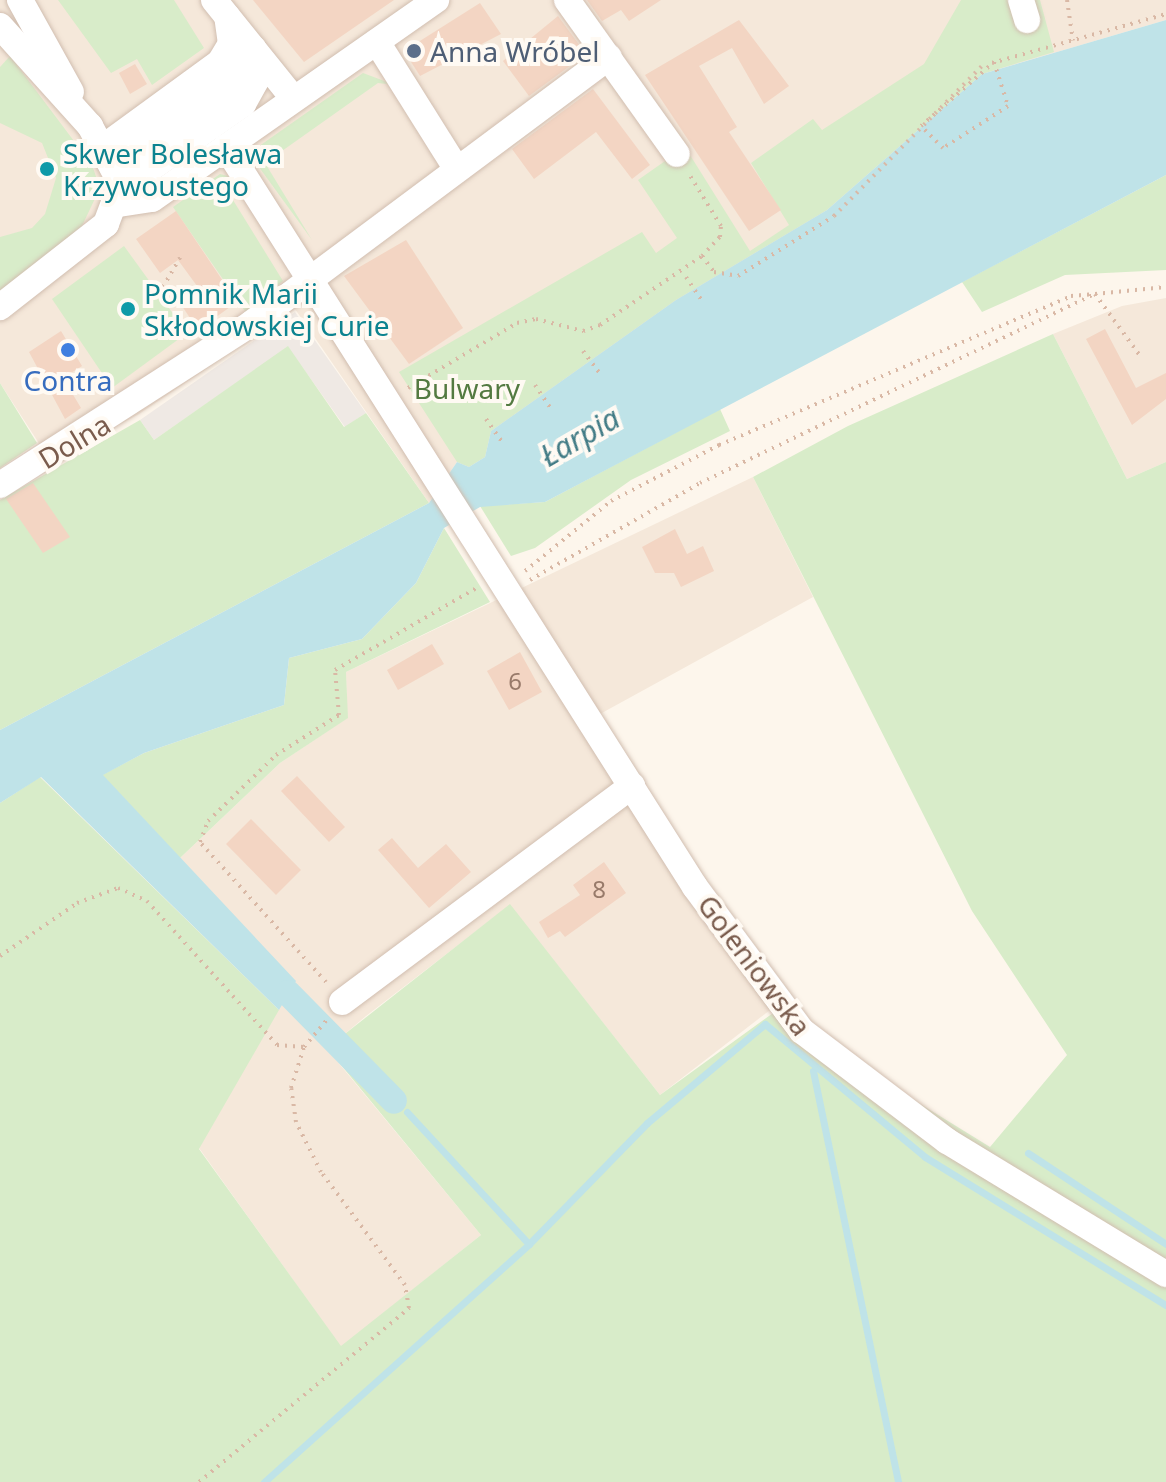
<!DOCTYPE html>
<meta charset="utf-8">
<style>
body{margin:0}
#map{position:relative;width:1166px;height:1482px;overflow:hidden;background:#fdf6ec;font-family:"Noto Sans",sans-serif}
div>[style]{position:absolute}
.residential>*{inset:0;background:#f5e8da}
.industrial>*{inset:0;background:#efe9e4}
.green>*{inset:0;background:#d8ecc9}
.water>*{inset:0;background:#bfe3e8}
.stream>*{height:7px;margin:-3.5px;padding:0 3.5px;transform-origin:3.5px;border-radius:3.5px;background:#bfe3e8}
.canal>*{height:26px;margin:-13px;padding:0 13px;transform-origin:13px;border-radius:13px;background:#bfe3e8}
.building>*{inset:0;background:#f3d5c3}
.path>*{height:4px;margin-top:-2px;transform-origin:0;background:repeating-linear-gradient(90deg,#d9b8a5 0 2px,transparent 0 8px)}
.roads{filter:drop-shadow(0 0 2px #d1beb0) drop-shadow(0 0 2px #d1beb0)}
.minor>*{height:26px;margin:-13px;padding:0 13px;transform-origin:13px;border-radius:13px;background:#fff}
.path-bridge>*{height:4px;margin-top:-2px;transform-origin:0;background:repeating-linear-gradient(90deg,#d9b8a5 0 2px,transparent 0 8px)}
.dots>*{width:22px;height:22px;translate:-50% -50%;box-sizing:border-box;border:4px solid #fffaf3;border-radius:50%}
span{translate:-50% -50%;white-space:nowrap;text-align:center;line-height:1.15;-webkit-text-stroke:8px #fffaf3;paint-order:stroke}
.number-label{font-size:24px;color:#987a6a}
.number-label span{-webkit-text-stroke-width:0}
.service-label{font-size:28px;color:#4e5e75}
.left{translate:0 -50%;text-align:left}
.culture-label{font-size:28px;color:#0d838f}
.shop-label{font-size:28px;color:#366cbe}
.park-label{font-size:28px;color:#537a41}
.street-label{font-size:28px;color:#7a5c4d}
.water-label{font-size:30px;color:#437c86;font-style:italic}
</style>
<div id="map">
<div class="residential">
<div style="clip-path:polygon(0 0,1166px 0,1166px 20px,982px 74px,827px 210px,491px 431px,485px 457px,469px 467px,457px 462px,429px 503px,295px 309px,139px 414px,51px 462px,0 383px)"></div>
<div style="clip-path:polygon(1166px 298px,1166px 462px,1127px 479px,1053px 334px,1122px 306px)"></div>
<div style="clip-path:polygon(753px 477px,813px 597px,580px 725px,685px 894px,770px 1010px,660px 1095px,510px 905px,366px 1016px,327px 1049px,481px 1235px,341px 1347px,199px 1148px,295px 981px,180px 858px,280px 763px,347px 718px,346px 672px)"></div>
</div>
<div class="industrial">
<div style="clip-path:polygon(295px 312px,366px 413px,345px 427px,288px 347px,154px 440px,140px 420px)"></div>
</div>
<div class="green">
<div style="clip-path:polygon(58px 0,174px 0,204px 48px,152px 85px,137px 59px,111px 73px)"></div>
<div style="clip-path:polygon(961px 0,1040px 0,1054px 52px,982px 74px,827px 210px,676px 300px,491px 431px,485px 457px,469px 467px,457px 462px,399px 372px,642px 232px,656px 253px,677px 238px,638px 180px,685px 147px,750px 251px,789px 225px,751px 163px,813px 119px,822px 130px,924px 64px)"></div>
<div style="clip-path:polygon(10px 56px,92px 165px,100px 188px,81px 228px,0 291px,0 237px,32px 228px,45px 214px,56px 178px,42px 143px,0 123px,0 67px)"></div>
<div style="clip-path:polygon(363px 73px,395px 85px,378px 83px,265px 163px,312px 240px,253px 159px,255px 149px)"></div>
<div style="clip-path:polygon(220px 174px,228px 176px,228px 192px,283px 281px,247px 314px,173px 207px)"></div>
<div style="clip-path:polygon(1166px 175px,1166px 270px,1065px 275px,982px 312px,962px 282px)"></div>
<div style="clip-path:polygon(124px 246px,187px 333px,112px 388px,52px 299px)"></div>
<div style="clip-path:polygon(1053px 334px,1127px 479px,1166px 462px,1166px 1482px,0 1482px,0 803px,40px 777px,279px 1010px,199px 1149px,341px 1346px,481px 1235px,327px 1048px,510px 904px,660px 1095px,791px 1000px,833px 1050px,990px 1147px,1067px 1055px,972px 911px,753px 477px,848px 426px)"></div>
<div style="clip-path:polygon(288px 346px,344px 427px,366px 413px,429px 503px,0 730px,0 500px,140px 420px,154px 440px)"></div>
<div style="clip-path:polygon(0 383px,37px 443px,0 468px)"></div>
<div style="clip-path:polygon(720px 409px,730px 431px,631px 480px,535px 548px,511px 556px,480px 506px,545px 502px)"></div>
<div style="clip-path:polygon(444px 528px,490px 602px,346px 672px,348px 718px,280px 763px,180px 858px,102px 775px,144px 753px,284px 705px,289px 658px,362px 639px,416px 583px)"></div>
</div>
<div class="water">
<div style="clip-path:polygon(1166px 20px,1166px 175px,545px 502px,480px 507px,444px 528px,416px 583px,362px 639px,289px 658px,284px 705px,144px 753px,103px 775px,296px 981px,279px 1010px,41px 777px,0 803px,0 730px,429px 503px,457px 462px,469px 467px,485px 457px,491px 431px,676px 300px,827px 210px,982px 74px)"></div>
</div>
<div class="stream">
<div style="left:813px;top:1071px;width:420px;rotate:78.3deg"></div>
<div style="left:407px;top:1112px;width:180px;rotate:47.3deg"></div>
<div style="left:529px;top:1244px;width:169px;rotate:-45.7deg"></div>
<div style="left:647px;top:1123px;width:154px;rotate:-40deg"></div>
<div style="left:765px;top:1024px;width:208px;rotate:39.7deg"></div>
<div style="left:925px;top:1157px;width:283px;rotate:31.6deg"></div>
<div style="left:1028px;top:1153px;width:165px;rotate:33.4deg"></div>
<div style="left:264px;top:1482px;width:356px;rotate:-41.9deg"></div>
</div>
<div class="canal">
<div style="left:288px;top:993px;width:151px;rotate:45.5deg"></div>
</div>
<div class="building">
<div style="clip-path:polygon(253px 0,394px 0,304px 62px)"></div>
<div style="clip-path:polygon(587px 0,661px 0,629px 21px,621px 10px,602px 21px)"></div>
<div style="clip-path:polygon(480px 3px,501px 34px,420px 76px,404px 51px)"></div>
<div style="clip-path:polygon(558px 16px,586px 54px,529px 96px,503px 61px)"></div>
<div style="clip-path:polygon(739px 20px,789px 86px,764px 104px,732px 48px,699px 66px,737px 127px,729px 132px,781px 210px,749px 231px,645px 75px)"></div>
<div style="clip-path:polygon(135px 64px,147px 84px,130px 94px,119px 73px)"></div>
<div style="clip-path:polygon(593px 89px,650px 165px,632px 179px,596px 132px,534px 179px,512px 149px)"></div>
<div style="clip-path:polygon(176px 211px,237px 302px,198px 330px,180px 303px,200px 290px,178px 260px,160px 273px,136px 239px)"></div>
<div style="clip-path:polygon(406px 240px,463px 328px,409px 364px,344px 276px)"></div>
<div style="clip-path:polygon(1105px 329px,1136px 388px,1166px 373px,1166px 399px,1132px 425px,1086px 339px)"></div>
<div style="clip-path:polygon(61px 331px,82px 366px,63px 378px,81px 408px,65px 419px,29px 352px)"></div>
<div style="clip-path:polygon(33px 483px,70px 537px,43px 553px,6px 499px)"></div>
<div style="clip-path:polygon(675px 529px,687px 554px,703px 546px,714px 571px,681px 587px,674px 573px,655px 573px,642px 547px)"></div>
<div style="clip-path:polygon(432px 644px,444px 664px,398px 690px,387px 670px)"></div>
<div style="clip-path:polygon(520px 652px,542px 692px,509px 710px,487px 671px)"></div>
<div style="clip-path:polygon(297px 776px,345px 827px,329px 842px,281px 791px)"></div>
<div style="clip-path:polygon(251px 819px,301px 870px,276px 895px,226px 844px)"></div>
<div style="clip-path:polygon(392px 838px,418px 868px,446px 844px,471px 872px,429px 908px,378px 850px)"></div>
<div style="clip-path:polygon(604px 862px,626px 893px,565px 937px,560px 931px,548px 938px,539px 922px,580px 895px,573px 885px)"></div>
</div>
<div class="path">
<div style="left:1067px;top:0;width:41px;rotate:81.7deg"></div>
<div style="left:994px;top:62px;width:46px;rotate:72.3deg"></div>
<div style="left:1008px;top:106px;width:77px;rotate:147.1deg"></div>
<div style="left:943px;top:148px;width:31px;rotate:-135deg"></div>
<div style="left:921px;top:126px;width:97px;rotate:-41.2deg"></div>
<div style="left:992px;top:63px;width:181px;rotate:-15.7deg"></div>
<div style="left:702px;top:256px;width:20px;rotate:53deg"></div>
<div style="left:686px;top:277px;width:30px;rotate:56deg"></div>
<div style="left:163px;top:287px;width:36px;rotate:-60deg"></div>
<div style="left:583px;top:351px;width:30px;rotate:53deg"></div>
<div style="left:535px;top:385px;width:30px;rotate:56deg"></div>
<div style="left:408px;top:388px;width:127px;rotate:-30.8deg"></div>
<div style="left:517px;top:323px;width:19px;rotate:-12deg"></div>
<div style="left:536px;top:319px;width:49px;rotate:14.3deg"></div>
<div style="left:583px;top:331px;width:18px;rotate:-19deg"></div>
<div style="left:600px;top:325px;width:123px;rotate:-34.1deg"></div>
<div style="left:702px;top:256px;width:26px;rotate:-47deg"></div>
<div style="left:720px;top:237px;width:11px;rotate:-85deg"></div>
<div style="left:721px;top:226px;width:61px;rotate:-121.6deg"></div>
<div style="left:486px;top:419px;width:29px;rotate:55deg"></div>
<div style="left:525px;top:571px;width:111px;rotate:-39.1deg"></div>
<div style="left:611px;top:501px;width:122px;rotate:-27.4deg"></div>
<div style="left:719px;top:445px;width:382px;rotate:-22.9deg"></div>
<div style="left:1071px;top:296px;width:24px;rotate:-5deg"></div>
<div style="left:1095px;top:294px;width:78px;rotate:53.9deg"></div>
<div style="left:530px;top:580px;width:196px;rotate:-29.7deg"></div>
<div style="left:700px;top:483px;width:438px;rotate:-25.6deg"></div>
<div style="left:1095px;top:294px;width:71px;rotate:-5.6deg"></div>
<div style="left:0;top:956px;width:93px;rotate:-34.5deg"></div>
<div style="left:77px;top:903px;width:44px;rotate:-20.1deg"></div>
<div style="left:118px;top:888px;width:32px;rotate:24deg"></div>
<div style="left:147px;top:901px;width:194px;rotate:47.9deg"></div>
<div style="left:277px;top:1045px;width:27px;rotate:4deg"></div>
<div style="left:326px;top:982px;width:188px;rotate:-132deg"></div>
<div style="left:200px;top:842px;width:22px;rotate:-69deg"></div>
<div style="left:208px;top:821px;width:95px;rotate:-44.1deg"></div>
<div style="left:276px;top:755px;width:75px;rotate:-32.4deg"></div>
<div style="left:339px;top:715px;width:45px;rotate:-95.1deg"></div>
<div style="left:335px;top:670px;width:165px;rotate:-30.1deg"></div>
<div style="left:199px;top:1482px;width:273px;rotate:-39.6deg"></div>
<div style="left:409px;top:1308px;width:23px;rotate:-100deg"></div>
<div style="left:405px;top:1285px;width:141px;rotate:-126.6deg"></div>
<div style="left:321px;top:1172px;width:56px;rotate:-116.6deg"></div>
<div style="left:296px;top:1122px;width:34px;rotate:-98deg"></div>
<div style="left:291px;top:1088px;width:43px;rotate:-72.4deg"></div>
<div style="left:304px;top:1047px;width:35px;rotate:-50deg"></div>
</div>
<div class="roads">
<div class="minor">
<div style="left:20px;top:0;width:105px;rotate:61deg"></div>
<div style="left:214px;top:0;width:127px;rotate:51.1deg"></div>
<div style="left:567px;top:0;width:189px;rotate:54.5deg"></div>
<div style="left:1021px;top:0;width:21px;rotate:73deg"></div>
<div style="left:0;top:26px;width:135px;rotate:48deg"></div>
<div style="left:90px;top:126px;width:66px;rotate:61.9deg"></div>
<div style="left:121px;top:184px;width:43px;rotate:110.6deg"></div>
<div style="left:106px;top:224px;width:135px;rotate:141.9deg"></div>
<div style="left:377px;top:42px;width:149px;rotate:57.9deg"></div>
<div style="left:105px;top:146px;width:142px;rotate:-36.1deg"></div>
<div style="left:220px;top:62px;width:21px;rotate:-59deg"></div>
<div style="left:231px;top:44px;width:28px;rotate:-98deg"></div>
<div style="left:226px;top:147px;width:876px;rotate:57.63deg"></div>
<div style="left:695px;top:887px;width:179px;rotate:53.4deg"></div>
<div style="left:802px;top:1031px;width:182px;rotate:37.2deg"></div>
<div style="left:947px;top:1141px;width:256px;rotate:31.3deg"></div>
<div style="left:117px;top:166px;width:145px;rotate:-35.8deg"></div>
<div style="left:235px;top:81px;width:31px;rotate:-69deg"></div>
<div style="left:246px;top:52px;width:21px;rotate:-109deg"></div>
<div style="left:121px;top:189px;width:149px;rotate:-34.9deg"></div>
<div style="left:243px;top:104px;width:29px;rotate:-61deg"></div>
<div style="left:257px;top:79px;width:31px;rotate:-97deg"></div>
<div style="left:119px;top:204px;width:33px;rotate:-9deg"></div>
<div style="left:152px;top:199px;width:347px;rotate:-35deg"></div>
<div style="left:0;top:485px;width:300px;rotate:-32.7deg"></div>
<div style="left:252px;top:323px;width:445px;rotate:-36.7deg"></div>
<div style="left:342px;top:1002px;width:362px;rotate:-36.7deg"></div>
</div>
</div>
<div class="path-bridge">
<div style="left:714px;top:272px;width:24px;rotate:9deg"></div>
<div style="left:738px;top:276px;width:113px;rotate:-32deg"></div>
<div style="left:834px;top:216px;width:211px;rotate:-45.4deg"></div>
</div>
<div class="dots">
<div style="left:414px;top:51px;background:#5c6f8a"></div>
<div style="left:47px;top:169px;background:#0f9aa8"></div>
<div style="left:128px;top:309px;background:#0f9aa8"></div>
<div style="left:68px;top:350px;background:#3f7fe0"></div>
</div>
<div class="number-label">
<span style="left:515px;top:681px">6</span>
<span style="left:599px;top:889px">8</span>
</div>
<div class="service-label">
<span class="left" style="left:430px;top:51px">Anna Wróbel</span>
</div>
<div class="culture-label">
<span class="left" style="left:63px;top:169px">Skwer Bolesława<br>Krzywoustego</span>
<span class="left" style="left:144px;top:309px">Pomnik Marii<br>Skłodowskiej Curie</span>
</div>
<div class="shop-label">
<span style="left:68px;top:380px">Contra</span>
</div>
<div class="park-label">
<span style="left:467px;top:388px">Bulwary</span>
</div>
<div class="street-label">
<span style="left:74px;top:441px;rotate:-31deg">Dolna</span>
<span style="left:755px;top:965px;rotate:53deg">Goleniowska</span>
</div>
<div class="water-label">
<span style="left:580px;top:437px;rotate:-30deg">Łarpia</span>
</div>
</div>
